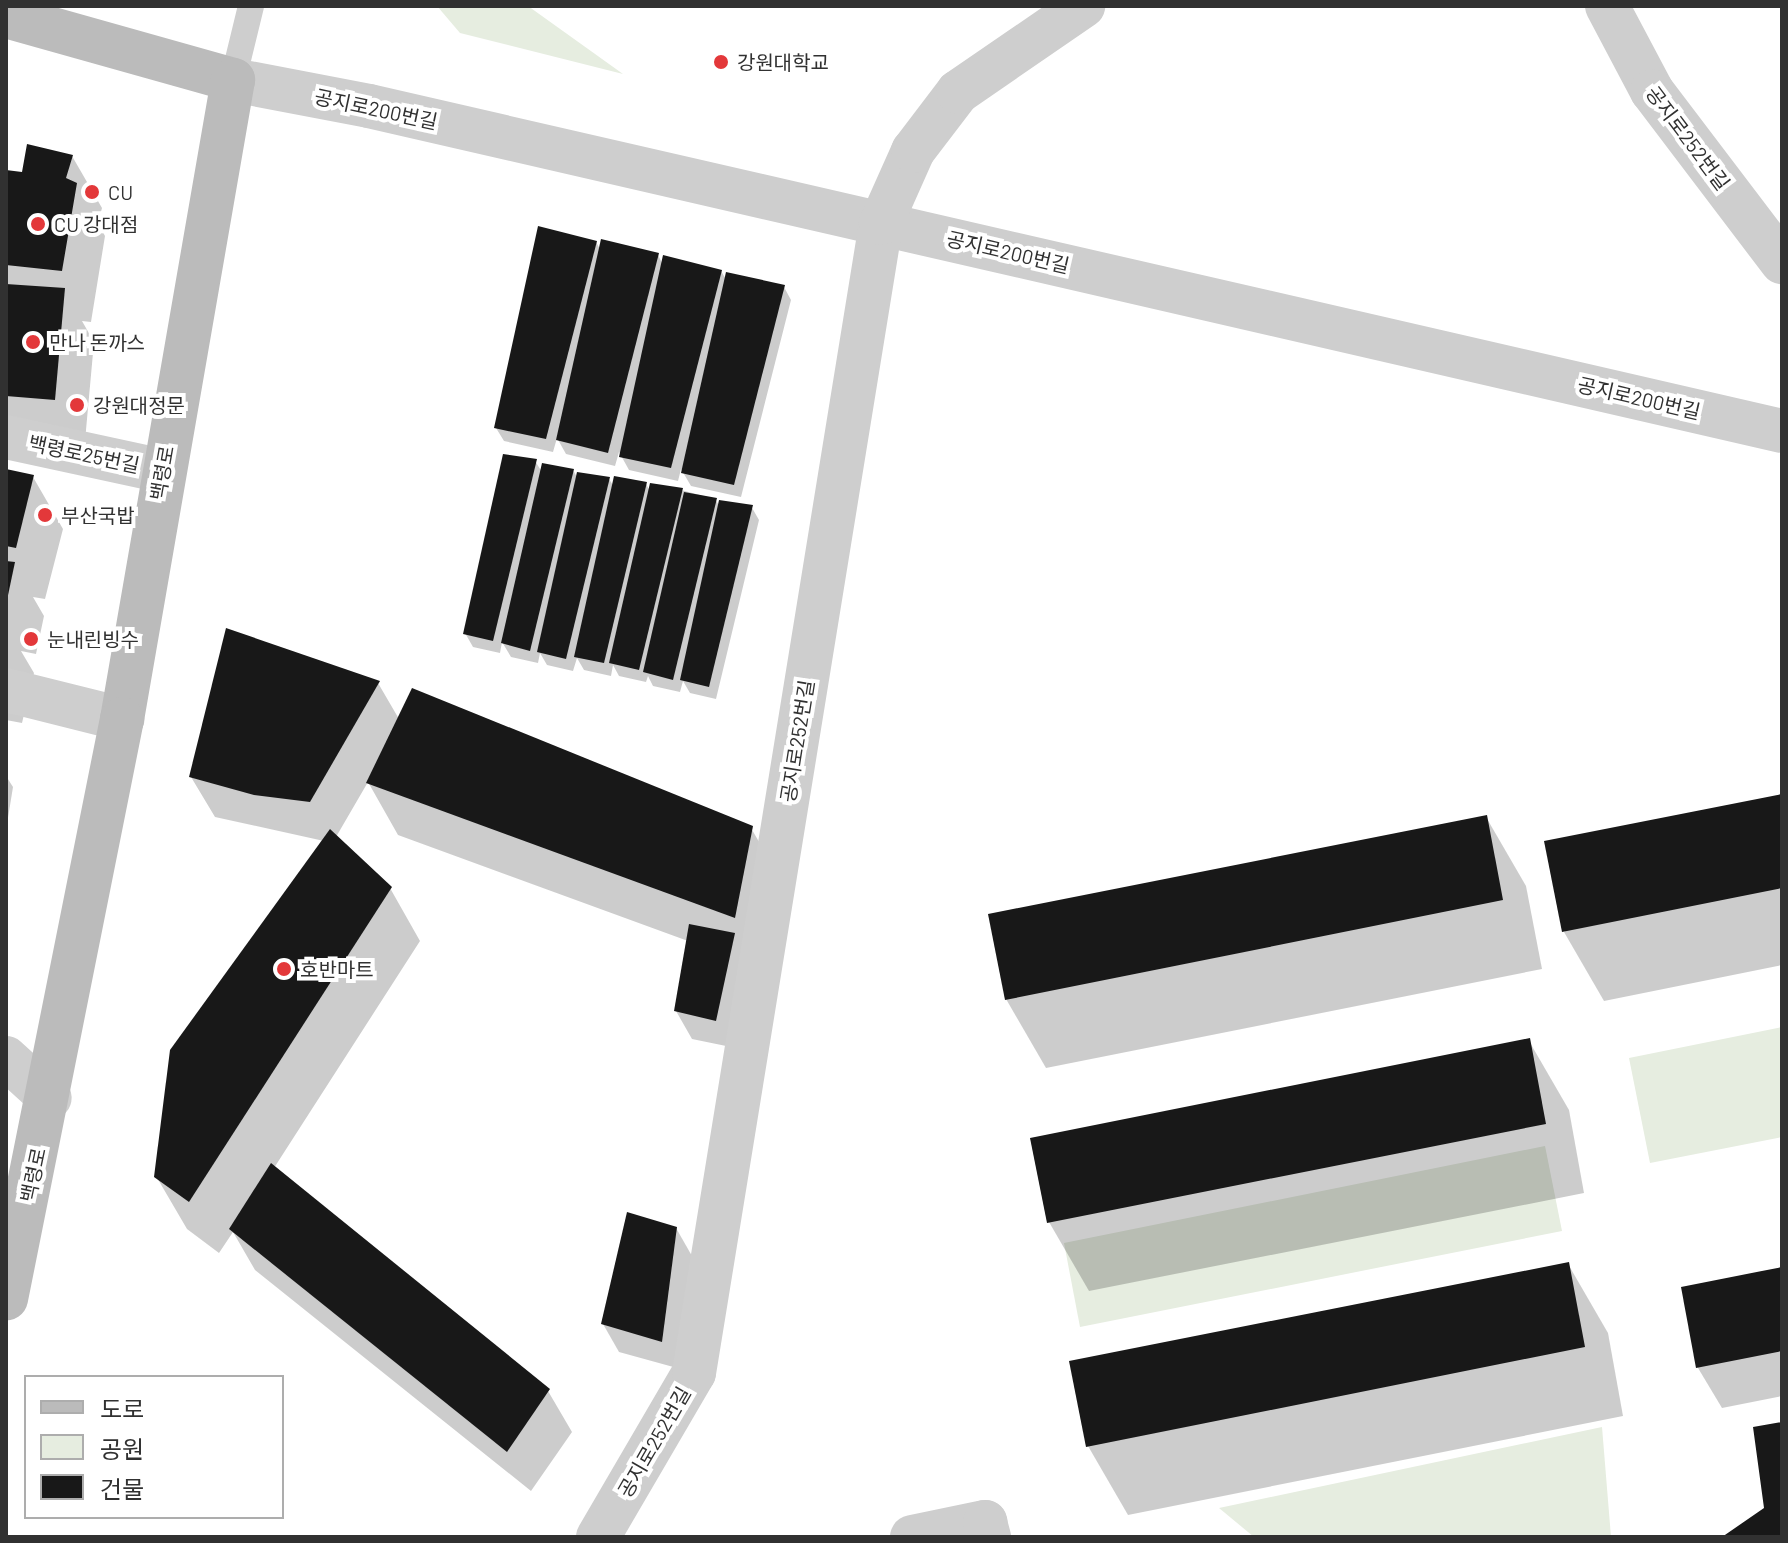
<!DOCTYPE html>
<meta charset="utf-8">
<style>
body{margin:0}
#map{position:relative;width:1788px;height:1543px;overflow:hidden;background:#fff;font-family:Barlow,"Noto Sans KR",sans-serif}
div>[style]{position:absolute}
.green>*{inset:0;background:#e6ede0}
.shadow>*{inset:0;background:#0003}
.building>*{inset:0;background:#181818}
.lane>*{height:26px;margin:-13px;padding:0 13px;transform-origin:13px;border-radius:13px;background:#cecece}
.street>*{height:44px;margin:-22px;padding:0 22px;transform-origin:22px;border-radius:22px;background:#cecece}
.secondary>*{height:44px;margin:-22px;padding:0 22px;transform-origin:22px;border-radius:22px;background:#bbb}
.dots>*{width:22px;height:22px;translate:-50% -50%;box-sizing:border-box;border:4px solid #fff;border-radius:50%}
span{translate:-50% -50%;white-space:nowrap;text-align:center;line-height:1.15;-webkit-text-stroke:8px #fff;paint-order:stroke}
.poi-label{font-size:20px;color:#313131}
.left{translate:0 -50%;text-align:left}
.street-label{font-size:20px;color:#313131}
.frame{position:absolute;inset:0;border:8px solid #313131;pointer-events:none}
.legend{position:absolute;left:24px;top:1375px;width:260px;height:144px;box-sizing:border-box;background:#fff;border:2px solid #adadad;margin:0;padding:10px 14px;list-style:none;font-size:24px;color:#313131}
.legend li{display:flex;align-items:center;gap:16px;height:40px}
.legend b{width:40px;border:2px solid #adadad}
</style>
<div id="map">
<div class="green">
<div style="clip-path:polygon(437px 6px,528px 6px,623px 74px,460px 33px)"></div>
<div style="clip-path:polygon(1782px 1027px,1782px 1137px,1650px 1163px,1629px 1058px)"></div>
<div style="clip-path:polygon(1545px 1146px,1562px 1231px,1080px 1327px,1064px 1243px)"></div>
<div style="clip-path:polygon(1602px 1427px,1611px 1537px,1254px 1537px,1219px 1508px)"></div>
</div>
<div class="shadow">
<div style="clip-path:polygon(72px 156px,102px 208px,98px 223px,105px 236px,91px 322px,82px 321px,94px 342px,84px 452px,6px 423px,6px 172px,24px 175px)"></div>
<div style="clip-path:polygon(596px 242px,601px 251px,658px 255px,663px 265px,721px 271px,727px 281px,784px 287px,791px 300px,741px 497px,691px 486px,681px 469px,678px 481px,629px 470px,619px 452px,615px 466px,566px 454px,557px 438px,553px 452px,504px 441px,496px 428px)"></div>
<div style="clip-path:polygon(535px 461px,542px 472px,573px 470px,578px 479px,609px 479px,614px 487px,646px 484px,650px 491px,681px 490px,715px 499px,720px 507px,751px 506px,759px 520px,716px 699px,690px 693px,683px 681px,680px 692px,653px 686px,648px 676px,646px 682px,619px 676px,613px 665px,611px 676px,584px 670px,577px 658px,573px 671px,547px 665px,540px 653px,538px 663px,511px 657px,502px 642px,500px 653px,473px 647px,465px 633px)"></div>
<div style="clip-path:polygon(6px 471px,33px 477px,63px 529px,45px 599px,33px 597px,44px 616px,36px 654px,21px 651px,34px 673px,22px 723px,6px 720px)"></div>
<div style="clip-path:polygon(378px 683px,399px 719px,751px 828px,781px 880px,731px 1047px,692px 1039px,676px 1011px,688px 941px,398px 835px,368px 782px,336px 837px,390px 888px,420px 941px,274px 1168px,548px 1391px,572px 1432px,531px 1491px,255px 1270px,233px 1232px,219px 1253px,187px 1229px,156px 1176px,324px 841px,215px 817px,191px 777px)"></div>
<div style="clip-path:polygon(6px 776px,13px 787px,6px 830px)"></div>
<div style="clip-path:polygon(1782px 796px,1782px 965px,1604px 1001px,1564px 932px)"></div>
<div style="clip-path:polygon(1486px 817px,1526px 886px,1542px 969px,1046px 1068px,1006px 999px)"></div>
<div style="clip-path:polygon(1529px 1041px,1569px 1110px,1584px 1193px,1089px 1291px,1049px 1222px)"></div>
<div style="clip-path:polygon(676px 1228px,692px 1256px,677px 1368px,619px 1352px,603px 1324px)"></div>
<div style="clip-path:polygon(1568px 1264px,1608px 1333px,1623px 1416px,1128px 1515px,1088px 1446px)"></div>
<div style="clip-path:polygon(1782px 1269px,1782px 1396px,1722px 1408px,1698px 1368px,1683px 1289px)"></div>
</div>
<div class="building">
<div style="clip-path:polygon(27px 144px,73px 155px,66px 178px,77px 183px,62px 271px,6px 265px,6px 170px,22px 172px)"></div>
<div style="clip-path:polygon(538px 226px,597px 241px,546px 439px,494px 428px)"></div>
<div style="clip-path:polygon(601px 239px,659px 253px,608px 453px,556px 440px)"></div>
<div style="clip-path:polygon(663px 255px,722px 270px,671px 468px,619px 457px)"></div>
<div style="clip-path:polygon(726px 272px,785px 285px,734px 485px,681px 473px)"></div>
<div style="clip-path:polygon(6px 284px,65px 288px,55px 400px,6px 396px)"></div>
<div style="clip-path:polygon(503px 454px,537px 459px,493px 641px,463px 634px)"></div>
<div style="clip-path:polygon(542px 463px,574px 469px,530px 651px,501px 643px)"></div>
<div style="clip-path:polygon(6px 469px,34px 475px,16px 548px,6px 546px)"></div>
<div style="clip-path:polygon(577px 472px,610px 477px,566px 659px,537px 652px)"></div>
<div style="clip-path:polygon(614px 476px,647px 482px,604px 663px,574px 657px)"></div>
<div style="clip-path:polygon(650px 483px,683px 488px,639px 670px,609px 663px)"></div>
<div style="clip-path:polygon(684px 492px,717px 498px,673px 680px,643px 672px)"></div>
<div style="clip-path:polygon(719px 500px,753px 505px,709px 687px,680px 680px)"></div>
<div style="clip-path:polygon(6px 561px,15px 562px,7px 600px,6px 599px)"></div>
<div style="clip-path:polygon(226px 628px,380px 681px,310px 802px,254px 795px,189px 777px)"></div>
<div style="clip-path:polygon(412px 688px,753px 826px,735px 918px,366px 783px)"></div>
<div style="clip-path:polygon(1782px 794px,1782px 888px,1562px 932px,1544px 841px)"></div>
<div style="clip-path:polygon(1487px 815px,1503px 900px,1005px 1000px,988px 914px)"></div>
<div style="clip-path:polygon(330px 829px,392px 887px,189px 1202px,154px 1177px,170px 1050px)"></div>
<div style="clip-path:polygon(689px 924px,735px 933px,716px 1021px,674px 1011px)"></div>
<div style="clip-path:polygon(1530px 1038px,1546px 1124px,1047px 1223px,1030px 1138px)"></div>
<div style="clip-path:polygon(271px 1163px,550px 1389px,507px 1452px,229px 1229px)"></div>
<div style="clip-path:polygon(627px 1212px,677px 1227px,662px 1342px,601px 1324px)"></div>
<div style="clip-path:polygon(1569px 1262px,1585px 1347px,1086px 1447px,1069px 1361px)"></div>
<div style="clip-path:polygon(1782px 1267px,1782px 1351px,1696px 1368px,1681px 1287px)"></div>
<div style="clip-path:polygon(1782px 1422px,1782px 1537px,1722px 1537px,1764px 1508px,1753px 1427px)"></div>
</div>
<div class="lane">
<div style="left:233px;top:80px;width:76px;rotate:-76.3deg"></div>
</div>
<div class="street">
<div style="left:1607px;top:6px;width:96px;rotate:62.1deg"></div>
<div style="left:1652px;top:91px;width:215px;rotate:52.8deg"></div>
<div style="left:233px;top:80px;width:138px;rotate:10.8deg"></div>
<div style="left:369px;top:106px;width:1450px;rotate:12.95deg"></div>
<div style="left:6px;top:437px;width:161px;rotate:12.2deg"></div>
<div style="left:6px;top:690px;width:120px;rotate:14deg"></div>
<div style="left:6px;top:1058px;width:59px;rotate:42.3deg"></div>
<div style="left:598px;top:1537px;width:190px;rotate:-59.7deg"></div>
<div style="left:694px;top:1373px;width:1165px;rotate:-80.76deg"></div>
<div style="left:881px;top:223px;width:79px;rotate:-66deg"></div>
<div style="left:913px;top:151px;width:74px;rotate:-52.7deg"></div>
<div style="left:958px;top:92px;width:152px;rotate:-34.5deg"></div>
<div style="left:912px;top:1537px;width:75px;rotate:-11.6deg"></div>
<div style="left:985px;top:1522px;width:16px;rotate:75deg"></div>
</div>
<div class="secondary">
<div style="left:6px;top:16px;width:236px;rotate:15.7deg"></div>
<div style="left:233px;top:80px;width:649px;rotate:99.85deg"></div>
<div style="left:122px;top:719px;width:591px;rotate:101.31deg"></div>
</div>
<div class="dots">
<div style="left:721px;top:62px;background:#e3383a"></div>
<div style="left:92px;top:192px;background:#e3383a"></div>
<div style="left:38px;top:224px;background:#e3383a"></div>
<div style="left:33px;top:342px;background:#e3383a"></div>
<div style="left:77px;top:405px;background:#e3383a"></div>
<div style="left:45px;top:515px;background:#e3383a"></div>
<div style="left:31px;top:639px;background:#e3383a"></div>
<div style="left:284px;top:969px;background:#e3383a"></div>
</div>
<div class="poi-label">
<span class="left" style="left:737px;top:62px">강원대학교</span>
<span class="left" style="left:108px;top:192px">CU</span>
<span class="left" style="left:54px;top:224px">CU 강대점</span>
<span class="left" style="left:49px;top:342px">만나 돈까스</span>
<span class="left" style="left:93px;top:405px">강원대정문</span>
<span class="left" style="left:61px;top:515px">부산국밥</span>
<span class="left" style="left:47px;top:639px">눈내린빙수</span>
<span class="left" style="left:300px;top:969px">호반마트</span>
</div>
<div class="street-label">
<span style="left:376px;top:109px;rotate:12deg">공지로200번길</span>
<span style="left:1688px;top:138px;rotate:53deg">공지로252번길</span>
<span style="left:1008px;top:252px;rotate:13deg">공지로200번길</span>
<span style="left:1639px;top:398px;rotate:13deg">공지로200번길</span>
<span style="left:84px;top:454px;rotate:12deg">백령로25번길</span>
<span style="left:162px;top:473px;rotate:-80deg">백령로</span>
<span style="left:797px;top:741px;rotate:-81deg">공지로252번길</span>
<span style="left:33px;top:1175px;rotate:-78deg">백령로</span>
<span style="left:654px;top:1442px;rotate:-60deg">공지로252번길</span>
</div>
<div class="frame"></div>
<ul class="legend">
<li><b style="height:10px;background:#bbb"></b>도로</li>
<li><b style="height:22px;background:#e6ede0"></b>공원</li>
<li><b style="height:22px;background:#181818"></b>건물</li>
</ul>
</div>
